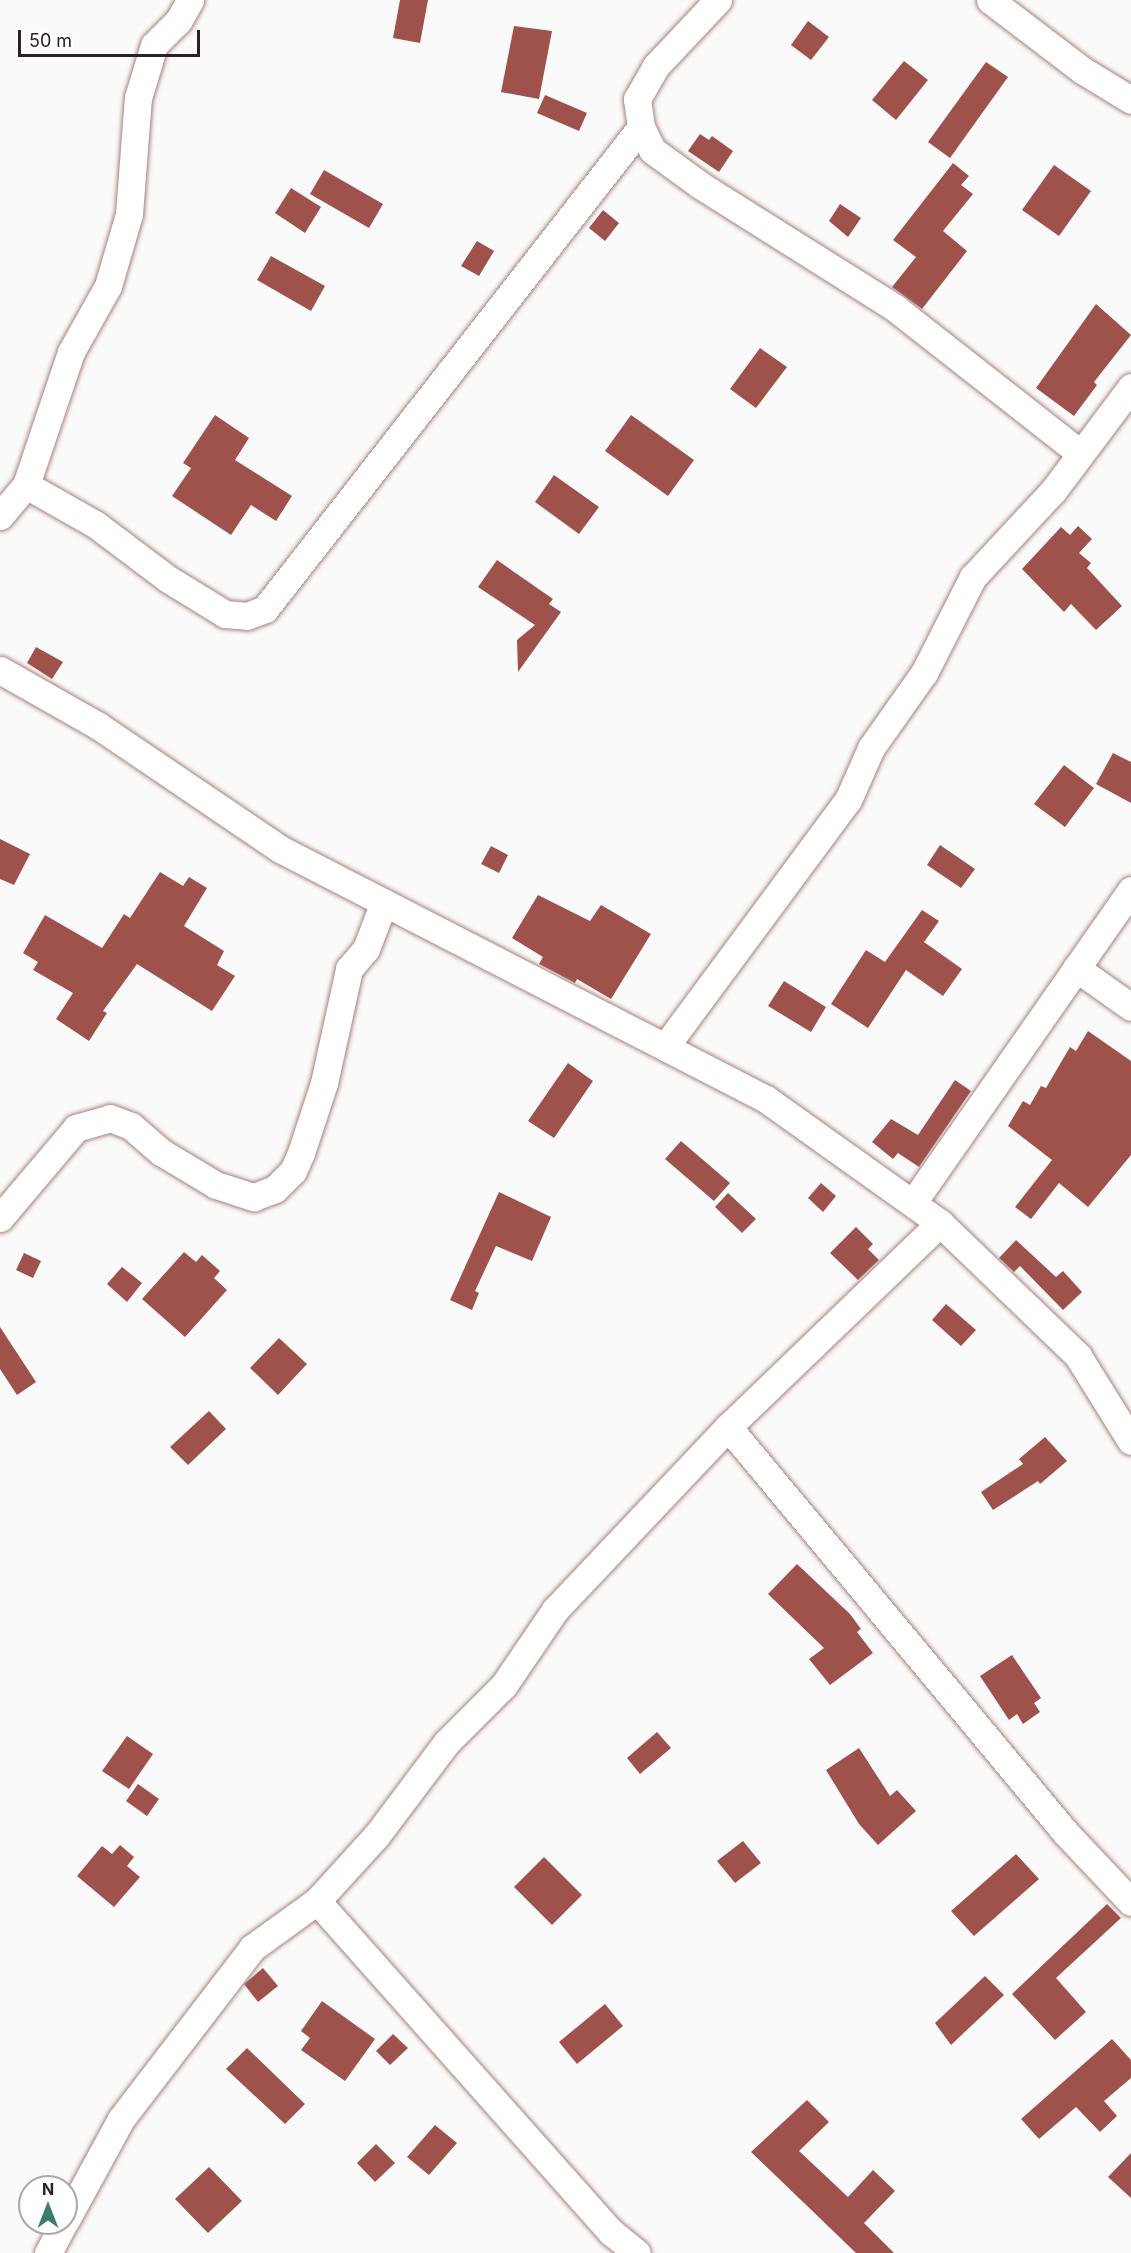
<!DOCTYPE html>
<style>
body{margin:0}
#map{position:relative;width:1131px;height:2253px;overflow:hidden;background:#fafafa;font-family:Inter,sans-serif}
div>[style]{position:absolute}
.building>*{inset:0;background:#9f514c}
.roads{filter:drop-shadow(0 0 2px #a7817d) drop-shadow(0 0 2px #a7817d)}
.minor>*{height:27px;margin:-13.5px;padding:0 13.5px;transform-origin:13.5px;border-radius:13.5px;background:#fff}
span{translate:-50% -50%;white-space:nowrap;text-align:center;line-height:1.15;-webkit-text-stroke:6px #fff;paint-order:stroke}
.north{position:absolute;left:18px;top:2175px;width:60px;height:60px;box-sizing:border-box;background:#fff;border:2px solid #aca6a5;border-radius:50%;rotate:0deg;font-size:16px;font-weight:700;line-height:24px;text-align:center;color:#2f201e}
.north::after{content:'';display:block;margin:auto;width:21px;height:27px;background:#3b7c6c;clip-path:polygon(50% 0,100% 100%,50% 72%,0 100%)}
.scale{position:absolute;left:18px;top:30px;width:182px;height:27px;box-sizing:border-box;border:3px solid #2f201e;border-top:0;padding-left:8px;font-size:18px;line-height:21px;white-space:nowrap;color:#2f201e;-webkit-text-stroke:4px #fff;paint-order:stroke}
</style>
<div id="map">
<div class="building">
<div style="clip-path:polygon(400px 0,428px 0,420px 43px,393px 38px)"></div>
<div style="clip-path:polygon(808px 21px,829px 37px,811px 60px,791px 45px)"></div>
<div style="clip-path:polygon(514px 26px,552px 31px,539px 99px,501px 92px)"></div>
<div style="clip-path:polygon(904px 61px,928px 80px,896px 120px,872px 100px)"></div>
<div style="clip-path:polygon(986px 62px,1008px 77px,950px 158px,928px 142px)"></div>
<div style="clip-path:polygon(545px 95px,587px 113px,579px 131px,537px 113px)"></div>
<div style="clip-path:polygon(700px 134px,709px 140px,712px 136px,733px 151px,719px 172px,688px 151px)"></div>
<div style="clip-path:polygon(953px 163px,969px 176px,961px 185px,973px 194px,943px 231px,967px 251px,922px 309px,892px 287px,916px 257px,893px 240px)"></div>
<div style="clip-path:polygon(1054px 165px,1091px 191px,1059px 236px,1022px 210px)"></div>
<div style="clip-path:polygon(324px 170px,383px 204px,369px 228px,310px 194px)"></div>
<div style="clip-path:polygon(291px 188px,321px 207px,305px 233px,275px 213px)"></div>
<div style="clip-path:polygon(840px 204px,861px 218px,848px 237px,829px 221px)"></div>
<div style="clip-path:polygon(603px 210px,619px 223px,605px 241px,589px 228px)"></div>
<div style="clip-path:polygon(477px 241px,494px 251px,479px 276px,461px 266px)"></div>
<div style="clip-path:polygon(271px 256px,325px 286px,311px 311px,257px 280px)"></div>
<div style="clip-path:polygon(1096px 304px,1131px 335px,1094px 382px,1097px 385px,1074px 416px,1036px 388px)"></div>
<div style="clip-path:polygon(760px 348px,787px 367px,756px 408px,730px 389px)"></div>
<div style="clip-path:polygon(215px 415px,249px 438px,235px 460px,292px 496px,276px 521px,251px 505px,231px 535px,172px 496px,191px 468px,183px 463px)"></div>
<div style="clip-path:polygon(631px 415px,694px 460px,668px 496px,605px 451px)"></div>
<div style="clip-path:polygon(554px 475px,599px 507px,579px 534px,535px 502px)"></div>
<div style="clip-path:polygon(1078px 526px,1092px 539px,1079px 553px,1091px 563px,1087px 568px,1122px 606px,1096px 630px,1071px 604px,1064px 612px,1022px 569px,1061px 527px,1070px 535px)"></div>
<div style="clip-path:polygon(497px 560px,553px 599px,549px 604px,561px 612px,518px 672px,517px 640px,535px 625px,478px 587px)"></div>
<div style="clip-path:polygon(36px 647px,63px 662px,52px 679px,27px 663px)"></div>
<div style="clip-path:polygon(1113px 753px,1131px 762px,1131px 803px,1096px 784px)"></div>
<div style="clip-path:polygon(1064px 765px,1094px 788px,1065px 827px,1034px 804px)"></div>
<div style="clip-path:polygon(0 839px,30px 854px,14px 885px,0 879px)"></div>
<div style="clip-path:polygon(940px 845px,975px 869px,961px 888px,927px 865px)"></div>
<div style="clip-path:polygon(491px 846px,508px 855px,499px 873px,481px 864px)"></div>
<div style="clip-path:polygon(160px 872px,183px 886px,189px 877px,207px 888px,184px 926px,224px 951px,217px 965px,235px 976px,212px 1011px,137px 964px,103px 1011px,107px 1013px,89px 1041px,56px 1019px,73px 993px,33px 970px,38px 962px,23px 953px,45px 915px,102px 948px,124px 914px,130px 918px)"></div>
<div style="clip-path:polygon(538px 895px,590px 921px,601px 905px,651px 934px,611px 999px,577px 979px,575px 983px,539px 964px,543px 957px,512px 938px)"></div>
<div style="clip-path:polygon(922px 910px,939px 921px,924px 942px,962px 969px,943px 996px,906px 970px,868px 1028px,831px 1004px,866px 950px,885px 962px)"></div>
<div style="clip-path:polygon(784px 981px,826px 1007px,811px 1032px,768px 1006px)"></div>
<div style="clip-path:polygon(1088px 1031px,1131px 1061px,1131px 1155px,1088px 1207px,1059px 1183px,1031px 1219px,1015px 1207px,1052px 1160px,1008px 1126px,1023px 1101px,1030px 1105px,1041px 1086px,1046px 1088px,1070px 1047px,1076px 1051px)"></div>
<div style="clip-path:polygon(568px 1063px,593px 1081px,554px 1138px,528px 1121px)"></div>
<div style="clip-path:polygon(955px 1080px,971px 1091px,919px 1167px,898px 1153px,893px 1159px,872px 1142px,891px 1119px,918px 1135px)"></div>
<div style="clip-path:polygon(681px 1141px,730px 1183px,714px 1201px,665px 1159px)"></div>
<div style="clip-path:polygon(821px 1183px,836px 1196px,823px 1212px,808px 1198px)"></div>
<div style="clip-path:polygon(499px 1192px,551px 1217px,532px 1261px,496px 1246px,475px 1291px,479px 1293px,472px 1310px,450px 1300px)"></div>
<div style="clip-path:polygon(728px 1193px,756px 1219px,742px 1233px,715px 1207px)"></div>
<div style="clip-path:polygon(856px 1227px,873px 1244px,868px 1249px,879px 1260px,858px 1280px,830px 1253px)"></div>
<div style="clip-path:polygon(1016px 1240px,1056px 1277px,1063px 1271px,1082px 1292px,1063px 1310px,1020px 1266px,1014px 1272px,999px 1258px)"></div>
<div style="clip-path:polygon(184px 1252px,196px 1262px,202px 1255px,220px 1271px,214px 1278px,227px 1290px,185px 1337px,142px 1299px)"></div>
<div style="clip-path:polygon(24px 1253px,41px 1261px,33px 1278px,16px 1270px)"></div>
<div style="clip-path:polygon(122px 1267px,142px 1283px,127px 1302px,107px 1284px)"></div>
<div style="clip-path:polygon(946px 1304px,976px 1330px,961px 1346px,932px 1320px)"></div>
<div style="clip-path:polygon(0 1327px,36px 1382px,17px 1395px,0 1369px)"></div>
<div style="clip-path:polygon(279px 1338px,307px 1364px,278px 1395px,250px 1368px)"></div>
<div style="clip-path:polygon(209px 1411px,226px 1429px,188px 1465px,170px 1447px)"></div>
<div style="clip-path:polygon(1045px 1437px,1067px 1461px,1040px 1484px,1038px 1481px,993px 1510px,981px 1492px,1023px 1464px,1019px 1459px)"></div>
<div style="clip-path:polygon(797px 1564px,850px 1614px,861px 1629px,857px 1632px,873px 1653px,830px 1685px,809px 1659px,824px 1648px,768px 1594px)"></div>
<div style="clip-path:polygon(1012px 1655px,1041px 1698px,1034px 1703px,1040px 1712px,1023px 1724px,1017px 1714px,1009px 1720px,980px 1676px)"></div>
<div style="clip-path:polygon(657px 1732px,671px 1748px,640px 1774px,627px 1758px)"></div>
<div style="clip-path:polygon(127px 1736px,153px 1754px,129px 1789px,102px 1771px)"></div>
<div style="clip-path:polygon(859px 1748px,890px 1796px,897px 1790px,916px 1811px,878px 1845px,859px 1824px,826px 1770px)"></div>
<div style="clip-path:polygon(138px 1784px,159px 1799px,147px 1816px,126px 1801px)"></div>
<div style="clip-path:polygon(743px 1841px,761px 1863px,735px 1883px,717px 1861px)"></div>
<div style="clip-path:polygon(120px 1845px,134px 1857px,127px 1866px,140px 1877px,114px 1907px,77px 1876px,102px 1846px,112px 1854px)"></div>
<div style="clip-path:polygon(1016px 1854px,1039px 1879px,974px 1936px,951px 1911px)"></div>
<div style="clip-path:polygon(544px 1857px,582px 1895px,552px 1925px,514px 1887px)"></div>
<div style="clip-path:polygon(1107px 1904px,1121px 1918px,1056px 1978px,1086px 2012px,1055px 2040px,1012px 1994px)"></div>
<div style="clip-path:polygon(263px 1968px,278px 1986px,258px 2002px,244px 1984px)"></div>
<div style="clip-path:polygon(985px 1976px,1004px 1995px,951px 2045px,935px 2023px)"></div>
<div style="clip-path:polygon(322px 2001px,375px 2039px,345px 2081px,301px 2050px,310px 2038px,301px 2031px)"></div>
<div style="clip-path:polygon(605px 2004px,623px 2026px,577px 2064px,559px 2042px)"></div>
<div style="clip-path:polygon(393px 2034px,408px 2048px,390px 2065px,376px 2051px)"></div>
<div style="clip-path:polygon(1112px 2039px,1131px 2060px,1131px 2078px,1104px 2101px,1117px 2116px,1100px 2132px,1076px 2107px,1039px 2139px,1021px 2119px)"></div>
<div style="clip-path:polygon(247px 2048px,305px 2104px,285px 2124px,226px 2069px)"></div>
<div style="clip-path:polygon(807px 2100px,829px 2122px,799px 2151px,848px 2197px,873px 2170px,895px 2191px,864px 2223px,894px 2253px,856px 2253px,751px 2152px)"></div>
<div style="clip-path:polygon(435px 2125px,457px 2143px,429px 2175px,407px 2157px)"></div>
<div style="clip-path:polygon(376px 2144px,395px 2163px,375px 2182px,357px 2163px)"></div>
<div style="clip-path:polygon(1131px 2153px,1131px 2198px,1108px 2177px)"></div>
<div style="clip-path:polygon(209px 2167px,242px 2201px,208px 2233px,175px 2199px)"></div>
</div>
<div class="roads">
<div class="minor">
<div style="left:718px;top:0;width:91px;rotate:133.2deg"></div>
<div style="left:656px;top:66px;width:38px;rotate:120deg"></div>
<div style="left:637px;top:99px;width:28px;rotate:82deg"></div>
<div style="left:641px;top:127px;width:25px;rotate:64deg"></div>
<div style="left:652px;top:150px;width:59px;rotate:36.1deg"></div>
<div style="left:700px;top:185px;width:231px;rotate:32.2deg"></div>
<div style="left:895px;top:308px;width:235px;rotate:38.1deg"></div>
<div style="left:990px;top:0;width:116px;rotate:37.3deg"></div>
<div style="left:1082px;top:70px;width:57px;rotate:31.5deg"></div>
<div style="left:26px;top:485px;width:79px;rotate:29.5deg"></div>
<div style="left:95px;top:524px;width:91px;rotate:37deg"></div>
<div style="left:168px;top:579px;width:67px;rotate:31.6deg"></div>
<div style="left:225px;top:614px;width:22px;rotate:5deg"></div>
<div style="left:247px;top:616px;width:19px;rotate:-21deg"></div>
<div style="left:265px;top:609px;width:611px;rotate:-52.04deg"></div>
<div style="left:0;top:516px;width:40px;rotate:-50deg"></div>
<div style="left:26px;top:485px;width:140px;rotate:-71.3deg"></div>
<div style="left:71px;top:352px;width:76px;rotate:-60.7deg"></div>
<div style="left:108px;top:286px;width:75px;rotate:-73.7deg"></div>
<div style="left:129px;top:214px;width:116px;rotate:-85.6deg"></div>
<div style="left:138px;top:98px;width:55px;rotate:-73.2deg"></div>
<div style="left:154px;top:45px;width:35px;rotate:-45deg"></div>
<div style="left:179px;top:20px;width:23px;rotate:-61deg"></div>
<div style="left:0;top:670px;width:112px;rotate:29.6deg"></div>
<div style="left:97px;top:725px;width:221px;rotate:34.1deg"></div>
<div style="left:280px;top:849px;width:547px;rotate:27.22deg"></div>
<div style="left:766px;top:1099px;width:214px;rotate:35.5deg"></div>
<div style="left:940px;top:1223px;width:192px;rotate:43.9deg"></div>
<div style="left:1078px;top:1356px;width:100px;rotate:58.1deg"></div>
<div style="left:1076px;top:968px;width:67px;rotate:35.3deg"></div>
<div style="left:665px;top:1047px;width:307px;rotate:-53.5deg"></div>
<div style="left:848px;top:800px;width:57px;rotate:-66.1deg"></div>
<div style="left:871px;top:748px;width:92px;rotate:-54.8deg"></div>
<div style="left:924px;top:673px;width:108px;rotate:-63deg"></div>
<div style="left:973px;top:577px;width:117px;rotate:-47.1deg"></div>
<div style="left:1053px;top:491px;width:130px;rotate:-53.1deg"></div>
<div style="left:914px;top:1201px;width:379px;rotate:-55.1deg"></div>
<div style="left:0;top:1218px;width:118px;rotate:-49.8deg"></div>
<div style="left:76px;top:1128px;width:35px;rotate:-16deg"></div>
<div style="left:110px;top:1118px;width:22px;rotate:21deg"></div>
<div style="left:131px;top:1126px;width:40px;rotate:41deg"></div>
<div style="left:161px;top:1152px;width:64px;rotate:31deg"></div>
<div style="left:216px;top:1185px;width:40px;rotate:18deg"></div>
<div style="left:254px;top:1197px;width:22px;rotate:-21deg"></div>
<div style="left:275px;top:1189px;width:25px;rotate:-45deg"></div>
<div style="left:293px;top:1171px;width:20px;rotate:-66deg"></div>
<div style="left:301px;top:1153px;width:74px;rotate:-71.8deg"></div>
<div style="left:324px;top:1083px;width:117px;rotate:-77.6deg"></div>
<div style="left:349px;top:969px;width:26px;rotate:-50deg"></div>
<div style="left:366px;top:949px;width:50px;rotate:-69deg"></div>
<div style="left:728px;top:1427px;width:527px;rotate:50.24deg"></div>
<div style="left:1065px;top:1832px;width:96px;rotate:46.7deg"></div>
<div style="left:317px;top:1901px;width:443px;rotate:48.4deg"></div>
<div style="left:611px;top:2232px;width:33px;rotate:39deg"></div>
<div style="left:66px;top:2220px;width:115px;rotate:-61.4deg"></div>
<div style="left:121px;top:2119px;width:215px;rotate:-52.5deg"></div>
<div style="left:252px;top:1948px;width:80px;rotate:-35.9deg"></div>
<div style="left:317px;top:1901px;width:89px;rotate:-47.7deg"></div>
<div style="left:377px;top:1835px;width:115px;rotate:-53.1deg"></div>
<div style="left:446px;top:1743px;width:82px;rotate:-45deg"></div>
<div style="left:504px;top:1685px;width:91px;rotate:-55.8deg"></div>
<div style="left:555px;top:1610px;width:252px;rotate:-46.6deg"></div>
<div style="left:728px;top:1427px;width:294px;rotate:-43.9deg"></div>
<div style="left:48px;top:2253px;width:34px;rotate:-62deg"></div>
</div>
</div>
<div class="north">N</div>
<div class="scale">50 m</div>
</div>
